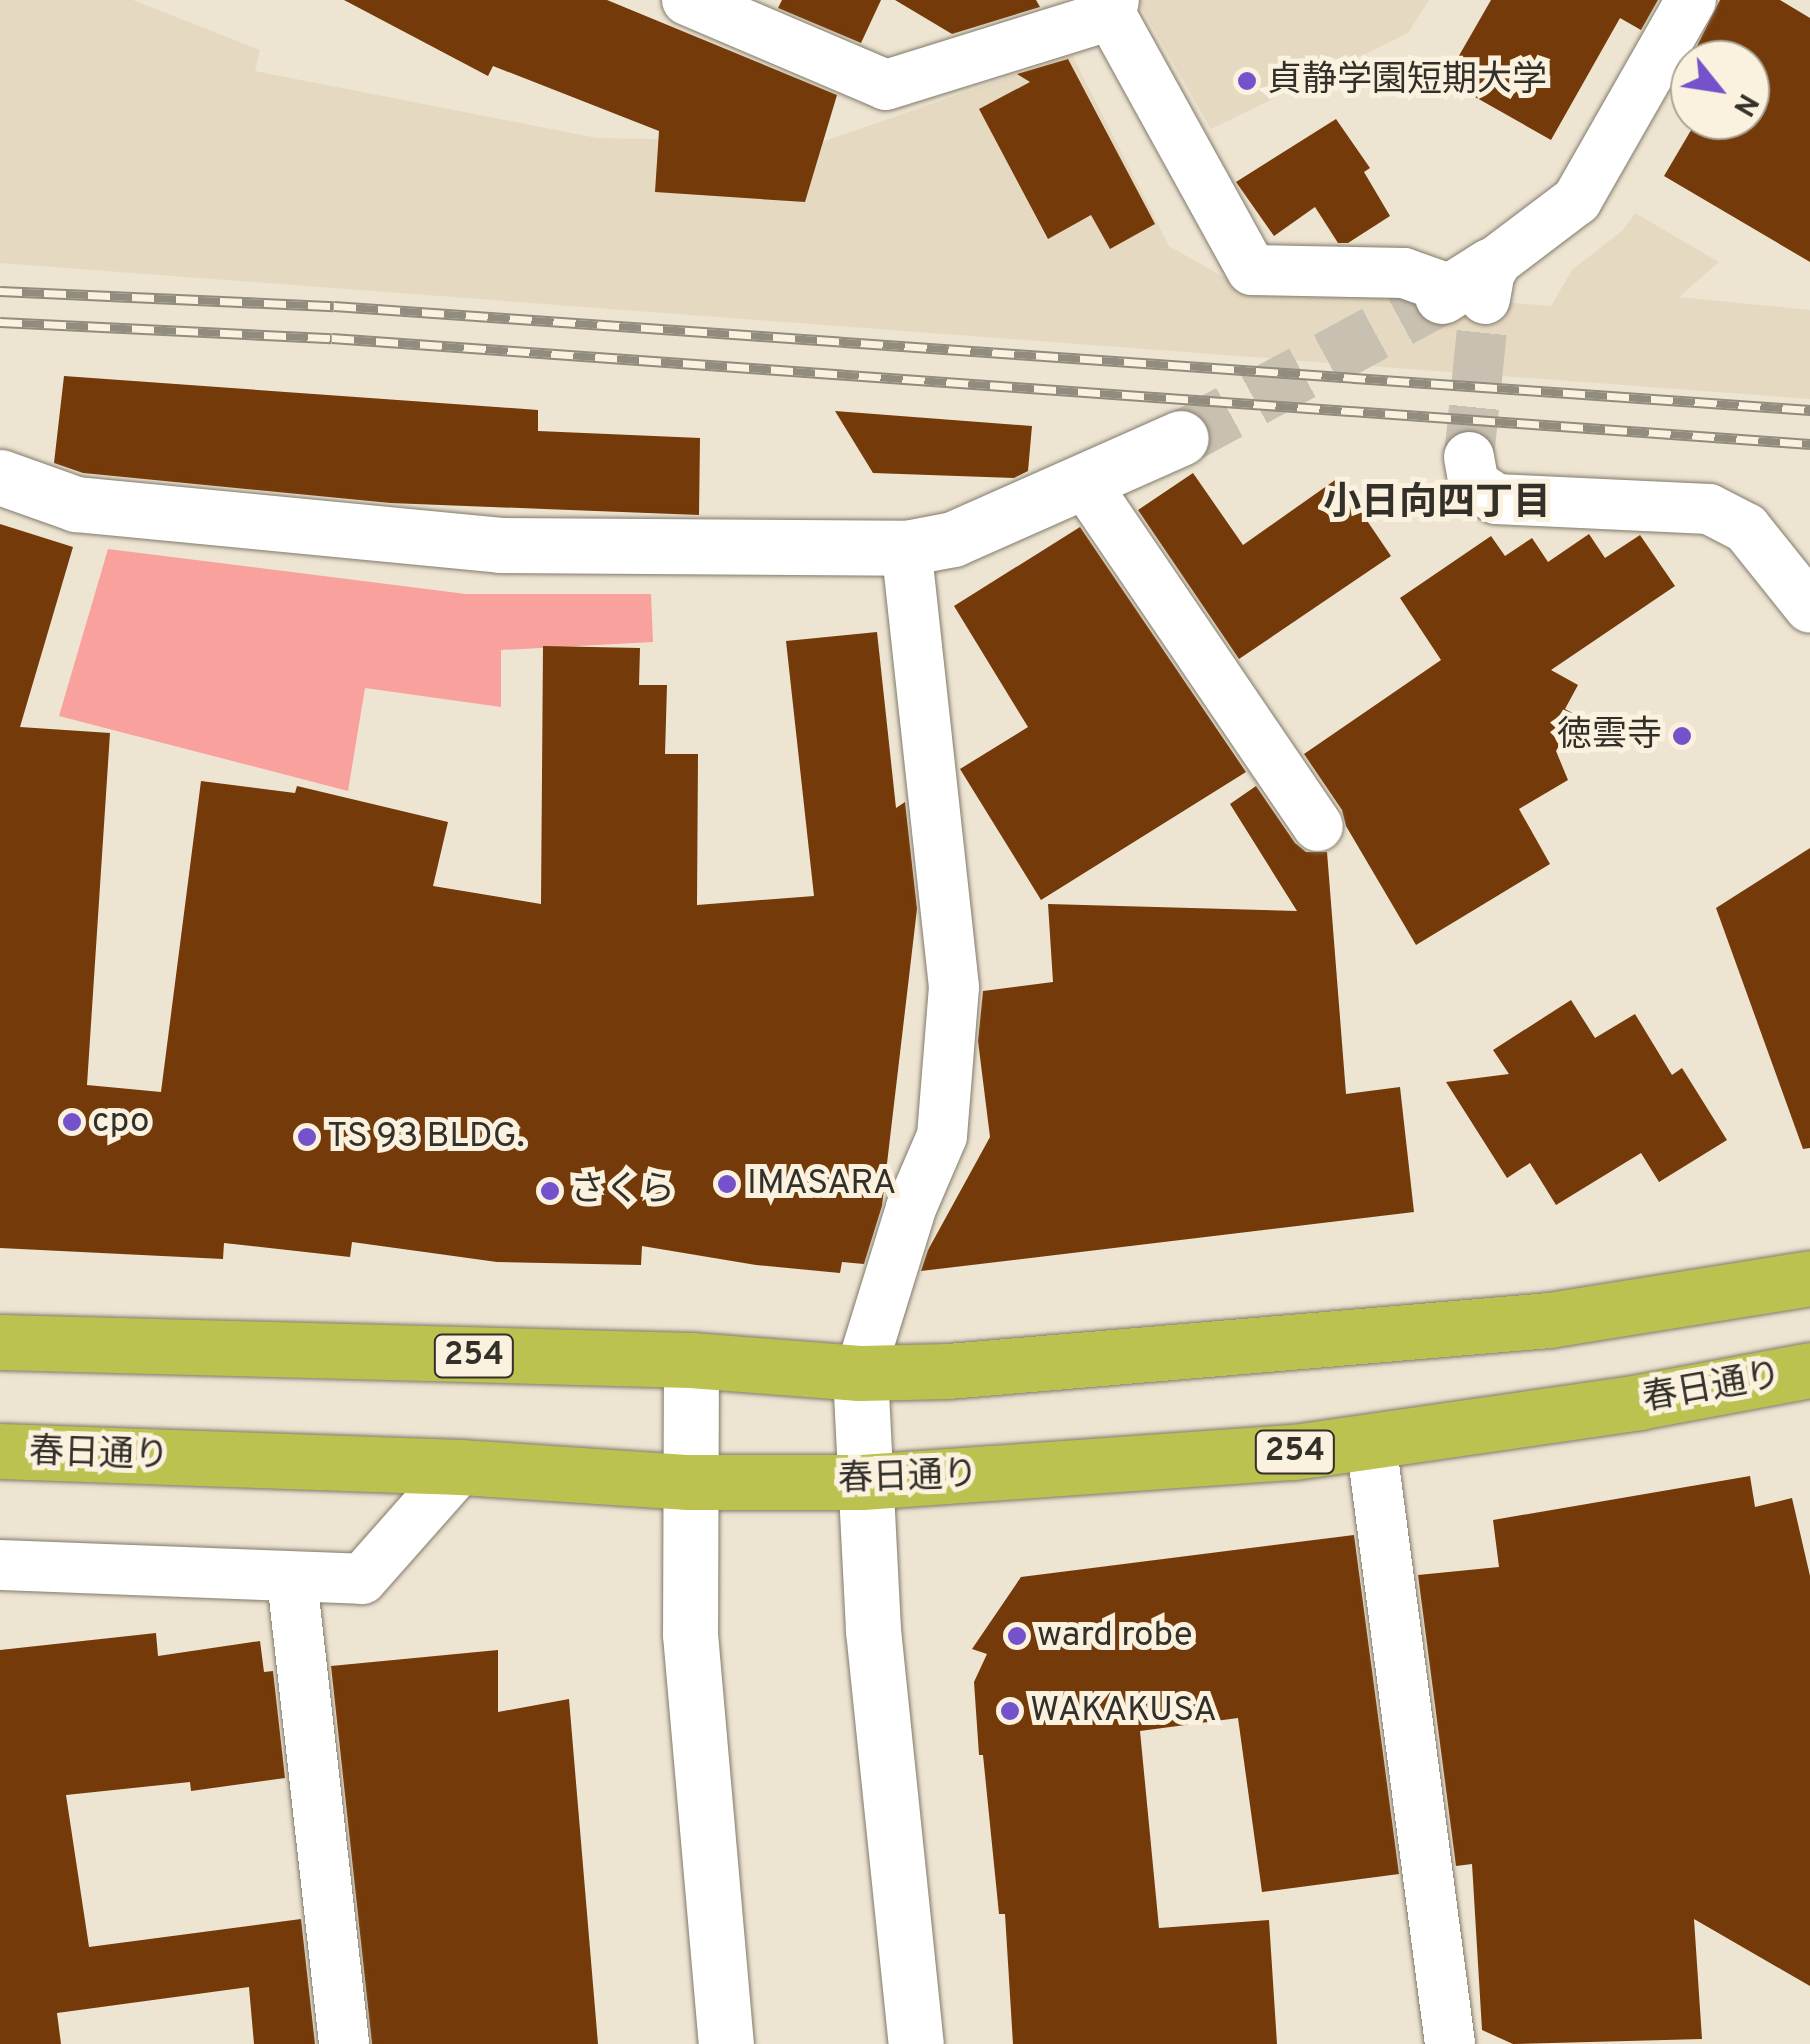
<!DOCTYPE html>
<meta charset="utf-8">
<style>
body{margin:0}
#map{position:relative;width:1810px;height:2044px;overflow:hidden;background:#ede4d2;font-family:Overpass,"Noto Sans JP",sans-serif}
div>[style]{position:absolute}
.built>*{inset:0;background:#e6d9c1}
.green>*{inset:0;background:#f9a29d}
.building>*{inset:0;background:#753a09}
.minor-tunnel>*{height:50px;margin-top:-25px;transform-origin:0;background:repeating-linear-gradient(90deg,#c8c0b0 0 50px,transparent 0 75px)}
.tertiary-tunnel>*{height:55px;margin-top:-27.5px;transform-origin:0;background:repeating-linear-gradient(90deg,#c8c0b0 0 55px,transparent 0 83px)}
.roads{filter:drop-shadow(0 0 2px #827a6a) drop-shadow(0 0 2px #827a6a)}
.minor>*{height:50px;margin:-25px;padding:0 25px;transform-origin:25px;border-radius:25px;background:#fff}
.tertiary>*{height:55px;margin:-27.5px;padding:0 27.5px;transform-origin:27.5px;border-radius:27.5px;background:#fff}
.trunk>*{height:55px;margin:-27.5px;padding:0 27.5px;transform-origin:27.5px;border-radius:27.5px;background:#bbc250}
.rail>*{height:11px;margin-top:-5.5px;transform-origin:0;background:repeating-linear-gradient(90deg,#faf1df 0 22px,#928c7f 0 44px);box-sizing:border-box;border-block:2px solid #928c7f}
.dots>*{width:28px;height:28px;translate:-50% -50%;box-sizing:border-box;border:5px solid #faf1df;border-radius:50%}
span{translate:-50% -50%;white-space:nowrap;text-align:center;line-height:1.15;-webkit-text-stroke:10px #faf1df;paint-order:stroke}
.shield-label span{padding:2px 8px;background:#faf1df;border:2px solid;border-radius:8px;-webkit-text-stroke-width:0}
.shield-label{font-size:32px;color:#333029;font-weight:700}
.poi-label{font-size:35px;color:#333029}
.left{translate:0 -50%;text-align:left}
.right{translate:-100% -50%;text-align:right}
.street-label{font-size:35px;color:#333029}
.neighbourhood-label{font-size:38px;color:#333029;font-weight:700}
.north{position:absolute;left:1670px;top:40px;width:100px;height:100px;box-sizing:border-box;background:#faf1df;border:2px solid #aaa496;border-radius:50%;rotate:120deg;font-size:28px;font-weight:700;line-height:40px;text-align:center;color:#333029}
.north::after{content:'';display:block;margin:auto;width:35px;height:45px;background:#7552cb;clip-path:polygon(50% 0,100% 100%,50% 72%,0 100%)}
</style>
<div id="map">
<div class="built">
<div style="clip-path:polygon(0 0,133px 0,260px 50px,255px 71px,597px 138px,822px 142px,1072px 55px,1169px 246px,1229px 280px,1551px 306px,1572px 270px,1623px 230px,1635px 213px,1719px 262px,1679px 297px,1810px 310px,1810px 399px,0 263px)"></div>
<div style="clip-path:polygon(1137px 0,1429px 0,1408px 33px,1211px 129px)"></div>
</div>
<div class="green">
<div style="clip-path:polygon(108px 549px,466px 594px,651px 594px,653px 642px,501px 650px,501px 707px,365px 688px,348px 791px,59px 716px)"></div>
</div>
<div class="building">
<div style="clip-path:polygon(344px 0,607px 0,837px 95px,805px 202px,655px 192px,659px 131px,493px 66px,488px 76px)"></div>
<div style="clip-path:polygon(782px 0,881px 0,861px 43px,778px 8px)"></div>
<div style="clip-path:polygon(895px 0,1036px 0,1040px 7px,952px 34px)"></div>
<div style="clip-path:polygon(1491px 0,1658px 0,1641px 30px,1620px 18px,1551px 140px,1445px 80px)"></div>
<div style="clip-path:polygon(1720px 0,1780px 0,1810px 18px,1810px 262px,1664px 176px,1697px 120px,1750px 120px,1750px 60px,1691px 58px)"></div>
<div style="clip-path:polygon(1068px 59px,1155px 224px,1110px 249px,1091px 215px,1048px 239px,979px 109px,1030px 82px,1017px 74px)"></div>
<div style="clip-path:polygon(1336px 119px,1370px 168px,1364px 172px,1390px 216px,1348px 243px,1338px 243px,1315px 207px,1274px 236px,1236px 182px)"></div>
<div style="clip-path:polygon(64px 376px,538px 410px,538px 431px,700px 438px,699px 515px,390px 503px,83px 473px,54px 463px)"></div>
<div style="clip-path:polygon(835px 411px,1032px 426px,1028px 471px,1014px 478px,873px 473px)"></div>
<div style="clip-path:polygon(1193px 473px,1243px 545px,1338px 478px,1391px 556px,1239px 659px,1138px 510px)"></div>
<div style="clip-path:polygon(0 524px,73px 547px,20px 727px,110px 733px,87px 1085px,161px 1092px,201px 781px,295px 793px,297px 786px,448px 822px,433px 886px,541px 904px,543px 646px,640px 648px,639px 685px,667px 685px,665px 754px,698px 754px,697px 905px,814px 896px,786px 641px,877px 632px,896px 808px,905px 802px,917px 909px,882px 1206px,864px 1264px,842px 1262px,840px 1273px,756px 1265px,642px 1246px,641px 1265px,497px 1262px,352px 1242px,350px 1257px,224px 1243px,223px 1259px,0 1248px)"></div>
<div style="clip-path:polygon(1080px 527px,1246px 772px,1041px 900px,960px 769px,1028px 727px,954px 606px)"></div>
<div style="clip-path:polygon(1589px 534px,1605px 558px,1640px 535px,1675px 586px,1551px 670px,1578px 685px,1565px 709px,1576px 715px,1556px 751px,1568px 780px,1519px 809px,1550px 864px,1416px 945px,1346px 826px,1342px 810px,1304px 754px,1441px 660px,1400px 598px,1491px 536px,1505px 556px,1532px 538px,1548px 562px)"></div>
<div style="clip-path:polygon(1256px 786px,1295px 843px,1306px 852px,1327px 852px,1346px 1094px,1400px 1087px,1414px 1212px,921px 1271px,928px 1250px,990px 1137px,978px 1041px,983px 991px,1053px 982px,1048px 904px,1297px 911px,1230px 804px)"></div>
<div style="clip-path:polygon(1810px 848px,1810px 1148px,1803px 1149px,1716px 908px)"></div>
<div style="clip-path:polygon(1571px 1000px,1595px 1038px,1635px 1014px,1672px 1075px,1682px 1068px,1727px 1140px,1659px 1182px,1641px 1153px,1556px 1205px,1530px 1163px,1507px 1178px,1446px 1082px,1509px 1074px,1493px 1050px)"></div>
<div style="clip-path:polygon(1750px 1476px,1755px 1507px,1792px 1498px,1810px 1576px,1810px 1986px,1694px 1919px,1702px 2039px,1513px 2044px,1482px 2030px,1472px 1864px,1456px 1866px,1418px 1575px,1499px 1567px,1493px 1520px)"></div>
<div style="clip-path:polygon(1354px 1535px,1399px 1874px,1262px 1892px,1238px 1718px,1140px 1731px,1159px 1928px,1269px 1920px,1277px 2044px,1013px 2044px,1005px 1914px,999px 1914px,983px 1755px,979px 1755px,974px 1682px,987px 1654px,972px 1649px,1021px 1577px)"></div>
<div style="clip-path:polygon(156px 1633px,158px 1656px,260px 1641px,264px 1672px,273px 1671px,285px 1778px,191px 1791px,190px 1782px,66px 1795px,89px 1947px,301px 1919px,315px 2044px,254px 2044px,249px 1987px,57px 2013px,61px 2044px,0 2044px,0 1650px)"></div>
<div style="clip-path:polygon(498px 1650px,498px 1712px,569px 1699px,598px 2044px,372px 2044px,331px 1666px)"></div>
</div>
<div class="minor-tunnel">
<div style="left:1469px;top:457px;width:159px;rotate:-84.2deg"></div>
</div>
<div class="tertiary-tunnel">
<div style="left:1181px;top:438px;width:297px;rotate:-28.5deg"></div>
</div>
<div class="roads">
<div class="minor">
<div style="left:687px;top:0;width:216px;rotate:23.1deg"></div>
<div style="left:886px;top:85px;width:236px;rotate:-17.3deg"></div>
<div style="left:1111px;top:15px;width:15px;rotate:-79deg"></div>
<div style="left:1111px;top:15px;width:291px;rotate:61.1deg"></div>
<div style="left:1252px;top:270px;width:152px;rotate:1.1deg"></div>
<div style="left:1404px;top:273px;width:51px;rotate:19.5deg"></div>
<div style="left:1485px;top:299px;width:35px;rotate:-80deg"></div>
<div style="left:1491px;top:265px;width:108px;rotate:-37.1deg"></div>
<div style="left:1577px;top:200px;width:230px;rotate:-60.3deg"></div>
<div style="left:1469px;top:457px;width:27px;rotate:80deg"></div>
<div style="left:1474px;top:484px;width:27px;rotate:34deg"></div>
<div style="left:1496px;top:499px;width:213px;rotate:2.7deg"></div>
<div style="left:1709px;top:509px;width:42px;rotate:27.2deg"></div>
<div style="left:1746px;top:528px;width:102px;rotate:51.3deg"></div>
<div style="left:1084px;top:482px;width:416px;rotate:55.8deg"></div>
<div style="left:860px;top:1373px;width:173px;rotate:-72.8deg"></div>
<div style="left:911px;top:1208px;width:78px;rotate:-66.7deg"></div>
<div style="left:942px;top:1136px;width:149px;rotate:-85.4deg"></div>
<div style="left:954px;top:987px;width:442px;rotate:-96.2deg"></div>
<div style="left:1371px;top:1442px;width:607px;rotate:82.52deg"></div>
<div style="left:0;top:1565px;width:362px;rotate:2.2deg"></div>
<div style="left:362px;top:1579px;width:149px;rotate:-48.5deg"></div>
<div style="left:292px;top:1579px;width:468px;rotate:83.6deg"></div>
</div>
<div class="tertiary">
<div style="left:1442px;top:296px;width:58px;rotate:-32.3deg"></div>
<div style="left:0;top:477px;width:81px;rotate:19.6deg"></div>
<div style="left:76px;top:504px;width:425px;rotate:5.5deg"></div>
<div style="left:499px;top:545px;width:407px;rotate:0.4deg"></div>
<div style="left:906px;top:548px;width:48px;rotate:-10.8deg"></div>
<div style="left:953px;top:539px;width:249px;rotate:-23.9deg"></div>
<div style="left:691px;top:1360px;width:274px;rotate:90.2deg"></div>
<div style="left:690px;top:1634px;width:412px;rotate:85deg"></div>
<div style="left:860px;top:1373px;width:257px;rotate:87.1deg"></div>
<div style="left:873px;top:1630px;width:416px;rotate:84.1deg"></div>
</div>
<div class="trunk">
<div style="left:0;top:1342px;width:691px;rotate:1.49deg"></div>
<div style="left:691px;top:1360px;width:169px;rotate:4.4deg"></div>
<div style="left:860px;top:1373px;width:88px;rotate:-1.3deg"></div>
<div style="left:948px;top:1371px;width:603px;rotate:-4.85deg"></div>
<div style="left:1549px;top:1320px;width:264px;rotate:-9.1deg"></div>
<div style="left:0;top:1451px;width:461px;rotate:2deg"></div>
<div style="left:461px;top:1467px;width:228px;rotate:3.8deg"></div>
<div style="left:689px;top:1482px;width:173px"></div>
<div style="left:862px;top:1482px;width:433px;rotate:-4deg"></div>
<div style="left:1294px;top:1452px;width:349px;rotate:-8.2deg"></div>
<div style="left:1639px;top:1402px;width:174px;rotate:-10.6deg"></div>
</div>
</div>
<div class="rail">
<div style="left:0;top:291px;width:334px;rotate:2.6deg"></div>
<div style="left:334px;top:306px;width:1480px;rotate:4.03deg"></div>
<div style="left:0;top:322px;width:332px;rotate:2.8deg"></div>
<div style="left:332px;top:338px;width:1482px;rotate:4.1deg"></div>
</div>
<div class="dots">
<div style="left:1247px;top:81px;background:#7552cb"></div>
<div style="left:1682px;top:736px;background:#7552cb"></div>
<div style="left:72px;top:1122px;background:#7552cb"></div>
<div style="left:307px;top:1137px;background:#7552cb"></div>
<div style="left:727px;top:1184px;background:#7552cb"></div>
<div style="left:550px;top:1191px;background:#7552cb"></div>
<div style="left:1017px;top:1636px;background:#7552cb"></div>
<div style="left:1010px;top:1711px;background:#7552cb"></div>
</div>
<div class="shield-label">
<span style="left:474px;top:1356px">254</span>
<span style="left:1295px;top:1452px">254</span>
</div>
<div class="poi-label">
<span class="left" style="left:1267px;top:81px">貞静学園短期大学</span>
<span class="right" style="left:1662px;top:736px">徳雲寺</span>
<span class="left" style="left:92px;top:1122px">cpo</span>
<span class="left" style="left:327px;top:1137px">TS 93 BLDG.</span>
<span class="left" style="left:747px;top:1184px">IMASARA</span>
<span class="left" style="left:570px;top:1191px">さくら</span>
<span class="left" style="left:1037px;top:1636px">ward robe</span>
<span class="left" style="left:1030px;top:1711px">WAKAKUSA</span>
</div>
<div class="street-label">
<span style="left:1712px;top:1388px;rotate:-10deg">春日通り</span>
<span style="left:99px;top:1455px;rotate:2deg">春日通り</span>
<span style="left:908px;top:1478px;rotate:-2deg">春日通り</span>
</div>
<div class="neighbourhood-label">
<span style="left:1437px;top:505px">小日向四丁目</span>
</div>
<div class="north">N</div>
</div>
